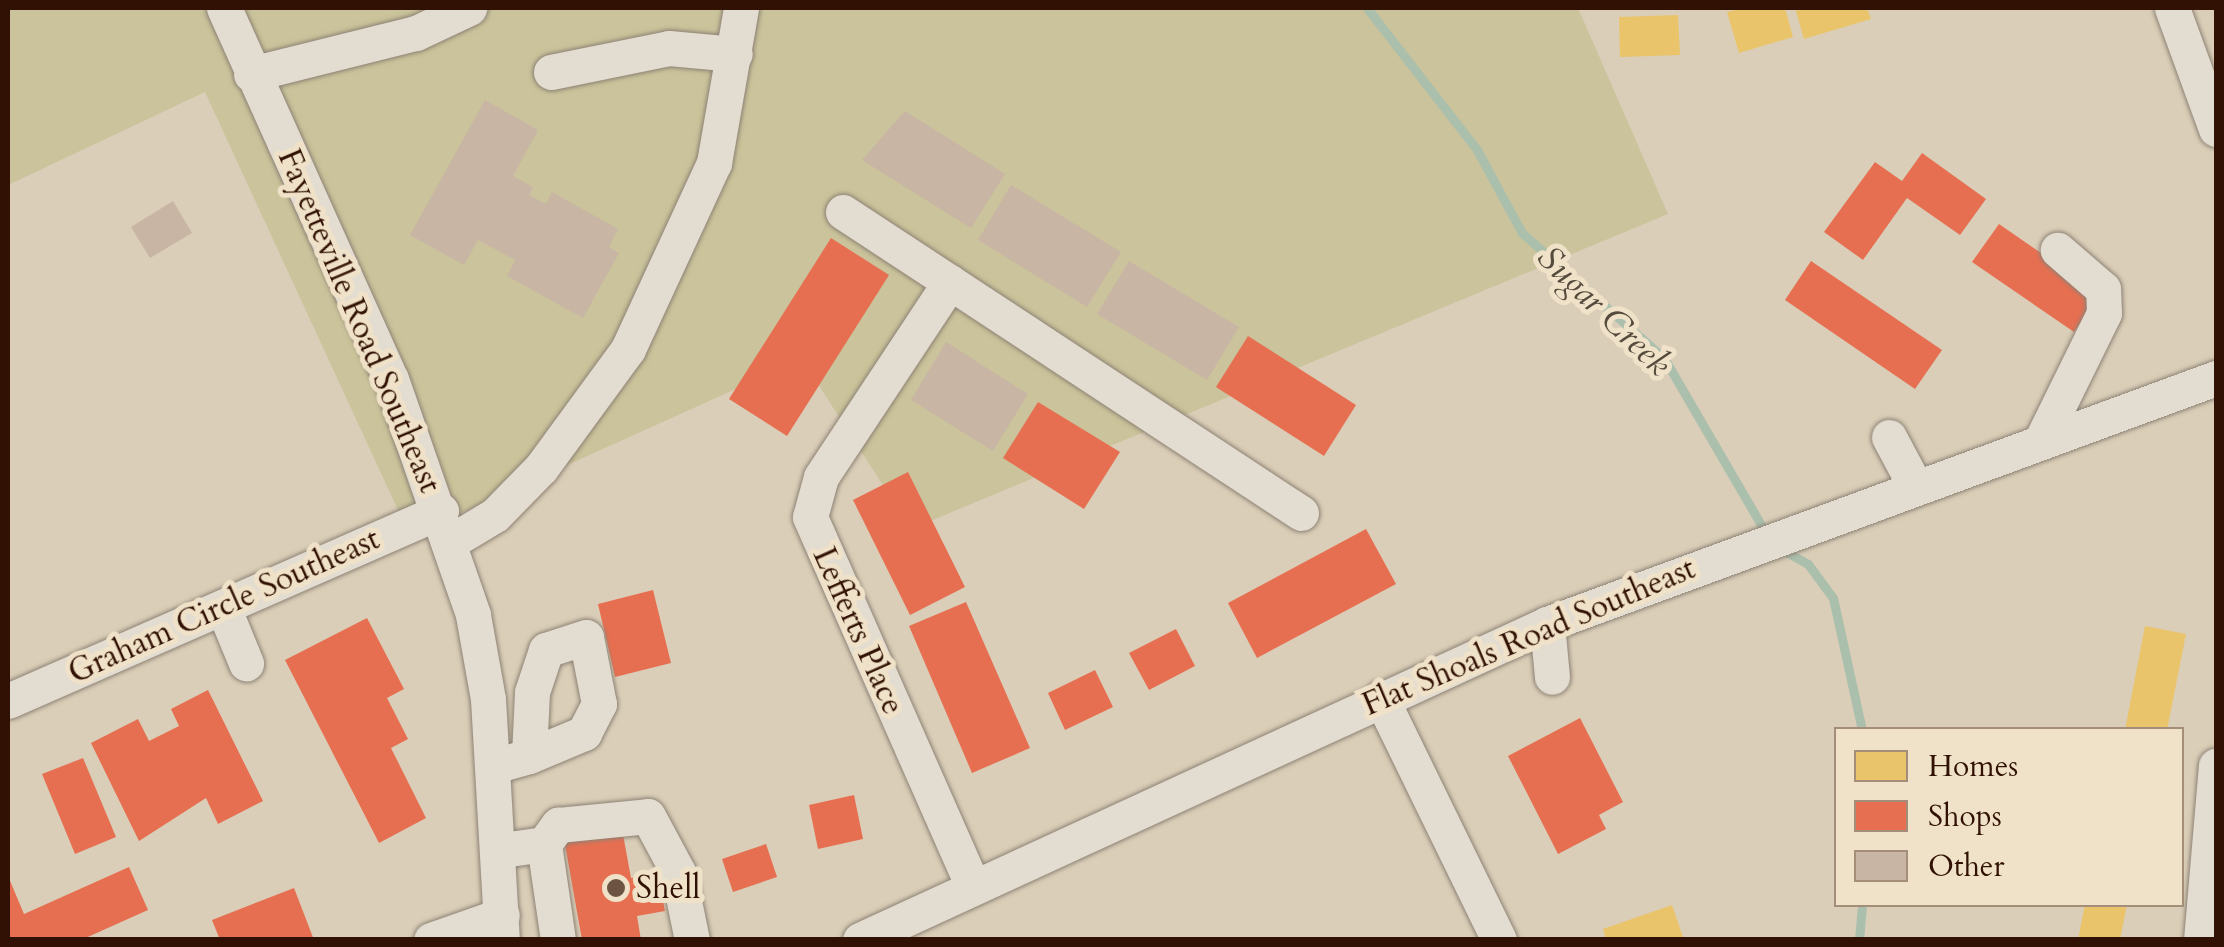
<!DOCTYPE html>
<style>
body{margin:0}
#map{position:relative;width:2224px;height:947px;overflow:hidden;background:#daceb8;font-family:Cardo,serif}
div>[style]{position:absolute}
.green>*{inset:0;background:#cac39b}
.homes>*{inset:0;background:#e9c46a}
.shops>*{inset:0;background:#e76f51}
.stream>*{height:9px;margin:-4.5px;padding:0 4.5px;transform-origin:4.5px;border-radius:4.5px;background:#abbfad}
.building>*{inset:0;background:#c8b5a4}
.roads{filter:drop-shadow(0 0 2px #8e8274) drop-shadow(0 0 2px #8e8274)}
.minor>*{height:35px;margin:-17.5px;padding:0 17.5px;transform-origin:17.5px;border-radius:17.5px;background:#e2dcd1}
.dots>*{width:28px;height:28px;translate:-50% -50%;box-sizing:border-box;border:5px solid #f0e2c8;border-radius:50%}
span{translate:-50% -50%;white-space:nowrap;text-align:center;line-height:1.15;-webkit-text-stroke:10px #f0e2c8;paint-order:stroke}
.street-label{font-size:32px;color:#311103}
.poi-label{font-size:32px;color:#311103}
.left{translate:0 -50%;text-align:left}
.water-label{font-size:35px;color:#554b3d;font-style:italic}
.frame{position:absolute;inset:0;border:10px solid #311103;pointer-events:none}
.legend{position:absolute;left:1834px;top:727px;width:350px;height:180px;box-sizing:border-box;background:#f0e2c8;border:2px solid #a48e79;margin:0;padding:12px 18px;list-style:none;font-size:30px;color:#311103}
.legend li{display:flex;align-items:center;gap:20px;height:50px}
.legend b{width:50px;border:2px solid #a48e79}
</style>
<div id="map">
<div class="green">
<div style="clip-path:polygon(8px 8px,1578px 8px,1668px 214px,911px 529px,802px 359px,410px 536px,205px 92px,8px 185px)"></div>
</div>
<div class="homes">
<div style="clip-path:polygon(1743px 8px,1785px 8px,1793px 37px,1739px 53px,1727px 12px)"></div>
<div style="clip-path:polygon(1795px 8px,1867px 8px,1871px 19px,1804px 39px)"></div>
<div style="clip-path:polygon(1678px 15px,1680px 55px,1620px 57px,1619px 17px)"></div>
<div style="clip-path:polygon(2145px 626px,2186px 634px,2167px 730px,2125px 730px)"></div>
<div style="clip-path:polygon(2085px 904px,2127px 904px,2120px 940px,2078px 940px)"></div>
<div style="clip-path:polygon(1672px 905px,1684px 940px,1606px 940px,1603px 929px)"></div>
</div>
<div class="shops">
<div style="clip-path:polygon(1922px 153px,1986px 199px,1960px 235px,1907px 198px,1863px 260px,1824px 232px,1875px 162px,1902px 181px)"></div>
<div style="clip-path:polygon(1999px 224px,2100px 294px,2074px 332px,1972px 262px)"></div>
<div style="clip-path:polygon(831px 238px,889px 275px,787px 436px,729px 399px)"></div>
<div style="clip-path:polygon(1811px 261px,1942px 350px,1915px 389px,1785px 300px)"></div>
<div style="clip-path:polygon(1248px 336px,1356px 405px,1324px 456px,1216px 387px)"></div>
<div style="clip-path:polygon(1038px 402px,1120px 452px,1084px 509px,1003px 458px)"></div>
<div style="clip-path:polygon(908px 472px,965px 587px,910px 615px,853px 500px)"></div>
<div style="clip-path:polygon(1366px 529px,1396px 584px,1257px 658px,1228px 603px)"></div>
<div style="clip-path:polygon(653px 590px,671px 663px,615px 677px,598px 604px)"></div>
<div style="clip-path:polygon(966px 602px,1030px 748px,972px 773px,909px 626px)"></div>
<div style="clip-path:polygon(367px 618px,404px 689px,387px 698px,408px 739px,391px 748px,426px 818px,379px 843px,285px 660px)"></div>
<div style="clip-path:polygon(1176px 629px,1195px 666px,1149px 690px,1129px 653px)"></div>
<div style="clip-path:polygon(1095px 670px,1113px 707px,1065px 730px,1048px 693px)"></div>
<div style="clip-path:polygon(208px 690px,263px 801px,218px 824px,206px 798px,139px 841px,91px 743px,138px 719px,149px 741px,179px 726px,171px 709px)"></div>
<div style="clip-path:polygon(1580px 718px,1623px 802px,1599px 815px,1606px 829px,1558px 854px,1508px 756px)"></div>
<div style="clip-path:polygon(83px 758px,116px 837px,75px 854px,42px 774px)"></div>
<div style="clip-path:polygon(854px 795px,863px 839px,818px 849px,809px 805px)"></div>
<div style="clip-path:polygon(622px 829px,631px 878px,658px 873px,665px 911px,637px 916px,641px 940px,582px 940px,564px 839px)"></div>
<div style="clip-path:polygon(766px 844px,777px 877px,733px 892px,722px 859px)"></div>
<div style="clip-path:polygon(129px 867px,148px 910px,81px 940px,8px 940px,8px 876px,24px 914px)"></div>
<div style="clip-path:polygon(294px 888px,314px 940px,220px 940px,212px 920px)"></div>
</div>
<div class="stream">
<div style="left:1367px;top:8px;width:180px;rotate:52.2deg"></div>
<div style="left:1477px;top:150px;width:94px;rotate:61.5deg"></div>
<div style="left:1522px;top:233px;width:189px;rotate:41.4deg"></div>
<div style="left:1664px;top:358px;width:203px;rotate:59.8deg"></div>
<div style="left:1779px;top:548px;width:33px;rotate:29deg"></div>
<div style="left:1808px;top:564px;width:42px;rotate:53.7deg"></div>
<div style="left:1833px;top:598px;width:135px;rotate:77.6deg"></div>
<div style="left:1859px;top:940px;width:36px;rotate:-85deg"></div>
</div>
<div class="building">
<div style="clip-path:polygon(485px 100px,538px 130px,513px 176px,533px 187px,529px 195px,546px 204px,552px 192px,618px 229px,609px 247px,619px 253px,583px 318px,507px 276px,515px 260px,478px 240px,464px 265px,410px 235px)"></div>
<div style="clip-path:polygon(905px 111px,1005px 174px,971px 228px,862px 160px)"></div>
<div style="clip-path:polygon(1011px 185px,1121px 252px,1087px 307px,978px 240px)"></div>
<div style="clip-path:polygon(173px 201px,192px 233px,150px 258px,131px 227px)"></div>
<div style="clip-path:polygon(1129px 261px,1239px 327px,1207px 380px,1097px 314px)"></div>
<div style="clip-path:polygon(946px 342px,1028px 394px,993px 451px,911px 400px)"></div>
</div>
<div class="roads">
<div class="minor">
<div style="left:224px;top:8px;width:407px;rotate:65.8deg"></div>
<div style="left:391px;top:379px;width:250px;rotate:70.8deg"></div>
<div style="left:473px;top:615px;width:85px;rotate:79.9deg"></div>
<div style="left:488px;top:699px;width:241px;rotate:86.7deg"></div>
<div style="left:2172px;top:8px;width:129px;rotate:70deg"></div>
<div style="left:551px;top:72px;width:120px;rotate:-11.5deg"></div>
<div style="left:669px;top:48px;width:66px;rotate:5.2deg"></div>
<div style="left:251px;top:74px;width:170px;rotate:-14deg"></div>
<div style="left:416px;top:33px;width:59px;rotate:-25.3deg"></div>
<div style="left:843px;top:212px;width:548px;rotate:33.31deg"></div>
<div style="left:950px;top:282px;width:234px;rotate:123.5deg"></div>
<div style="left:821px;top:477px;width:41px;rotate:105.4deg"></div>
<div style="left:810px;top:517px;width:404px;rotate:66.2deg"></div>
<div style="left:1889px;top:437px;width:55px;rotate:62deg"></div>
<div style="left:2041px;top:441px;width:143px;rotate:-63.8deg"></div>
<div style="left:2104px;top:313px;width:24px;rotate:-92deg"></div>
<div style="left:2103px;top:289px;width:60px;rotate:-139.1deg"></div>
<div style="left:450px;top:542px;width:52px;rotate:-31deg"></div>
<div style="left:495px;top:515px;width:66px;rotate:-45.6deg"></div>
<div style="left:541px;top:468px;width:147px;rotate:-53.8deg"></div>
<div style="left:628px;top:349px;width:205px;rotate:-65.2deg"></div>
<div style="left:714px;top:163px;width:157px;rotate:-80.1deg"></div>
<div style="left:223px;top:607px;width:61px;rotate:67.7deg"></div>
<div style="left:1547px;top:624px;width:53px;rotate:84.6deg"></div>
<div style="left:1381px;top:698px;width:269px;rotate:64deg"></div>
<div style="left:8px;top:701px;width:473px;rotate:-23.7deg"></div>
<div style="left:494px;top:766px;width:36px;rotate:-16deg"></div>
<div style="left:529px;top:756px;width:60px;rotate:-22.7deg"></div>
<div style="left:584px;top:733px;width:33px;rotate:-63deg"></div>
<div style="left:599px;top:704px;width:68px;rotate:-101deg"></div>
<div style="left:586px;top:637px;width:42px;rotate:162deg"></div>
<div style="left:546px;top:650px;width:44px;rotate:108.4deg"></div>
<div style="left:532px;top:692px;width:64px;rotate:92.7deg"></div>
<div style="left:544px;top:844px;width:97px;rotate:81.7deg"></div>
<div style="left:502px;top:850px;width:42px;rotate:-8.1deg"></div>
<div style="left:544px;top:844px;width:24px;rotate:-54deg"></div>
<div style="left:558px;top:825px;width:90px;rotate:-5.7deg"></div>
<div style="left:648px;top:816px;width:64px;rotate:61.8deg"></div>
<div style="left:678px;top:872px;width:69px;rotate:78.4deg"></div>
<div style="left:431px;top:940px;width:75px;rotate:-19.4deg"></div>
<div style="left:860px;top:940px;width:756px;rotate:-24.7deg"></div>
<div style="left:1547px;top:624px;width:713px;rotate:-20.19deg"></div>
<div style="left:2201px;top:940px;width:175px;rotate:-85.1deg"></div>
</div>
</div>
<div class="dots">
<div style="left:616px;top:888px;background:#6c5342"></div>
</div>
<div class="street-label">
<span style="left:359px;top:321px;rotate:67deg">Fayetteville Road Southeast</span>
<span style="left:224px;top:606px;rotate:-24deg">Graham Circle Southeast</span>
<span style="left:858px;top:631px;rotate:66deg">Lefferts Place</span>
<span style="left:1529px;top:637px;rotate:-23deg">Flat Shoals Road Southeast</span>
</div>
<div class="poi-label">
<span class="left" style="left:636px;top:888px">Shell</span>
</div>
<div class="water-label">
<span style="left:1604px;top:311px;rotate:44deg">Sugar Creek</span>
</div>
<div class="frame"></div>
<ul class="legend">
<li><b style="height:28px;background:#e9c46a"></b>Homes</li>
<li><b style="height:28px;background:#e76f51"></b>Shops</li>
<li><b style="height:28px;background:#c8b5a4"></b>Other</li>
</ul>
</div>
